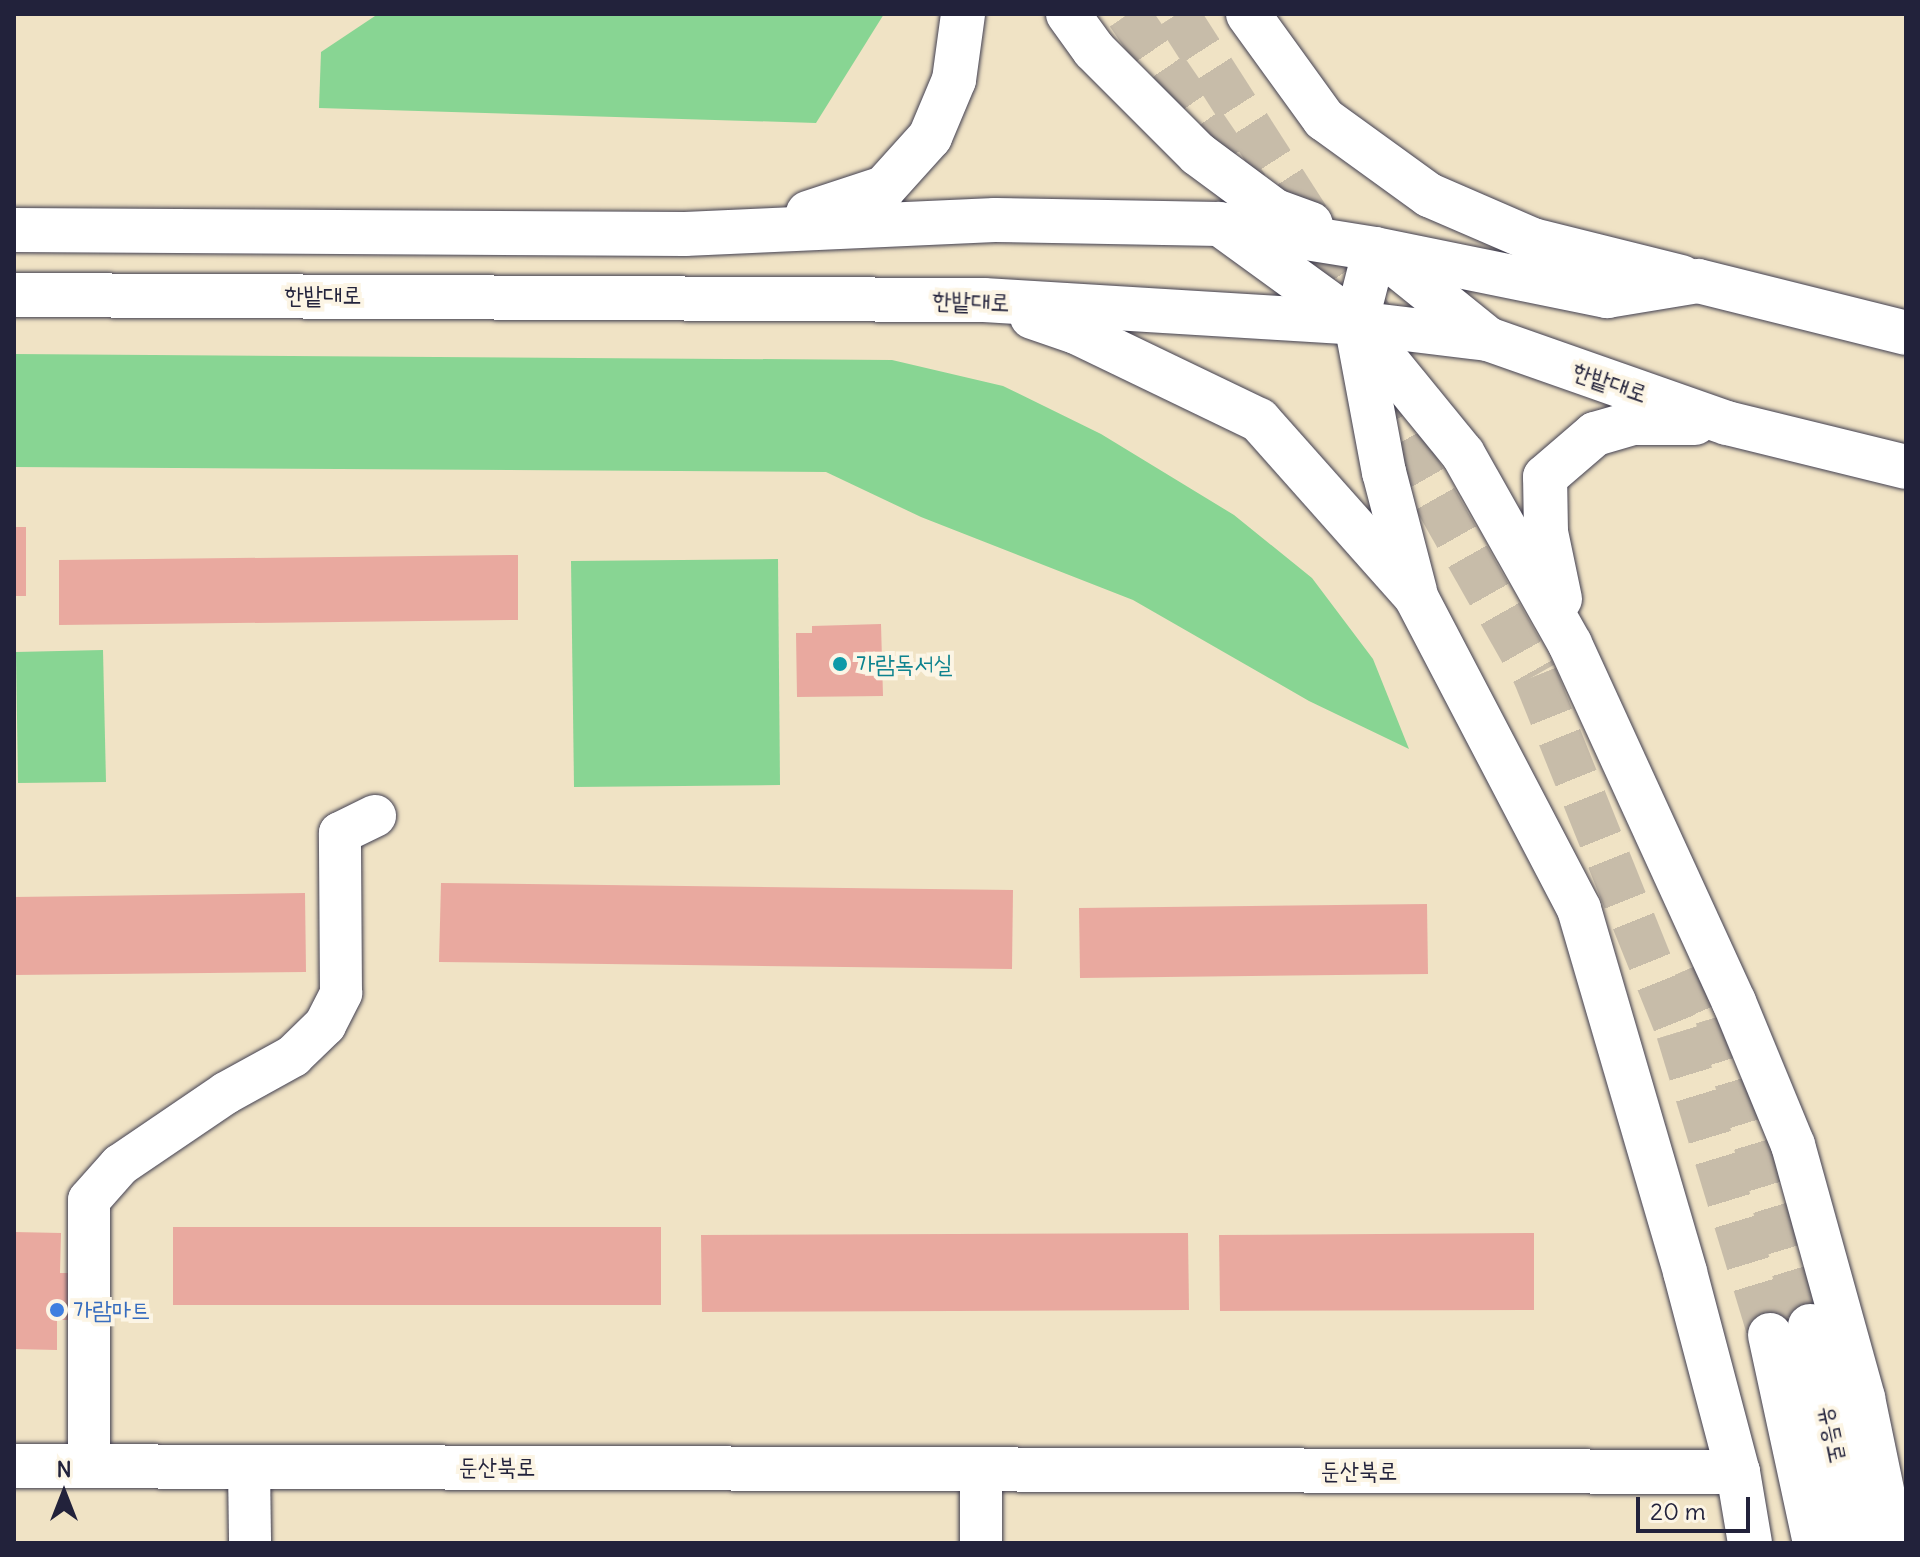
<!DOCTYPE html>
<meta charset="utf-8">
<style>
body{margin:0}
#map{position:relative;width:1920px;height:1557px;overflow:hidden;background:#f0e3c5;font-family:Delius,"Poor Story",sans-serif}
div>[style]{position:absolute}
.green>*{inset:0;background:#88d593}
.building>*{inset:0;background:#e9a99f}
.major-tunnel>*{height:44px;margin-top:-22px;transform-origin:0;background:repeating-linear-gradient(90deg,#c7bca9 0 44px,transparent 0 66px)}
.roads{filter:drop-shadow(0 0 2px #413f50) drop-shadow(0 0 2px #413f50)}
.minor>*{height:42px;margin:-21px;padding:0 21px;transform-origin:21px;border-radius:21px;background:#fff}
.major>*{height:44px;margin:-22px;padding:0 22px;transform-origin:22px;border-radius:22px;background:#fff}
.dots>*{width:22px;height:22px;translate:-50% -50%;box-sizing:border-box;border:4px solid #fcf5e5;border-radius:50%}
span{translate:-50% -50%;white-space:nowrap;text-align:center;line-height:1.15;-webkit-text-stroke:8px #fcf5e5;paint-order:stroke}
.street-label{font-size:24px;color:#22223b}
.culture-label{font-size:24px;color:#0d838f}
.left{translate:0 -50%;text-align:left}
.shop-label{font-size:24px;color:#366cbe}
.frame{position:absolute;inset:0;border:16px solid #22223b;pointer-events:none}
.north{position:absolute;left:24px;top:1453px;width:80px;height:80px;-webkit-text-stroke:6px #fcf5e5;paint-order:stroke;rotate:0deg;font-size:22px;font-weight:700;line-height:32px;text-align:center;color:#22223b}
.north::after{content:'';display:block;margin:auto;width:28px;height:36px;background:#22223b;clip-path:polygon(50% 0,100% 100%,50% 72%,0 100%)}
.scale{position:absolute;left:1636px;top:1497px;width:114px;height:36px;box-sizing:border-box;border:4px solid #22223b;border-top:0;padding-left:10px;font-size:24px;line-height:28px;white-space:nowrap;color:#22223b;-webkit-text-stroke:6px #fcf5e5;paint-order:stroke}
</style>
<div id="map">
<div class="green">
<div style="clip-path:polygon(378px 14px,884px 14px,816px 123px,319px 108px,321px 52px)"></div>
<div style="clip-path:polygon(14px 354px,892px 360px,1003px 386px,1101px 434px,1234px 515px,1312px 578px,1373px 659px,1409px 749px,1309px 701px,1133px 600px,921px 517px,826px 472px,14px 467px)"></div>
<div style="clip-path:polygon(778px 559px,780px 785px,574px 787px,571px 561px)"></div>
<div style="clip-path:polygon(103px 650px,106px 782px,18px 783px,16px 652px)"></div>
</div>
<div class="building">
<div style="clip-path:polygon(14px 527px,26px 527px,26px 596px,14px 596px)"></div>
<div style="clip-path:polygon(518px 555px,518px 620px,59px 625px,59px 560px)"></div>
<div style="clip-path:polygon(881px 624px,883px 696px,797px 697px,796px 633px,812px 633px,812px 626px)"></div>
<div style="clip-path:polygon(441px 883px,1013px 890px,1012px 969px,439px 962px)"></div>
<div style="clip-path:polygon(305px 893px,306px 972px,14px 975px,14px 897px)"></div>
<div style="clip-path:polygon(1427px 904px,1428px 974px,1080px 978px,1079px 908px)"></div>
<div style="clip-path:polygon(173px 1227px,661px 1227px,661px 1305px,173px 1305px)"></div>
<div style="clip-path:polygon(14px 1232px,61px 1233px,60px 1273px,70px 1273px,69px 1320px,57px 1320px,57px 1350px,14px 1349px)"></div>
<div style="clip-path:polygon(1188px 1233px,1189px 1310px,702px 1312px,701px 1235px)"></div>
<div style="clip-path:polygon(1534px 1233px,1534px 1310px,1220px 1311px,1219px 1235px)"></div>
</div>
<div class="major-tunnel">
<div style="left:1128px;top:14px;width:210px;rotate:55.5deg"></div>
<div style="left:1177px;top:14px;width:366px;rotate:57.3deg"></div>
<div style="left:1370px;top:384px;width:335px;rotate:60.5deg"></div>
<div style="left:1535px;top:676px;width:384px;rotate:68.1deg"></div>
<div style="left:1678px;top:1032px;width:317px;rotate:73.1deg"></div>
<div style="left:1695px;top:966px;width:56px;rotate:66.7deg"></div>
<div style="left:1717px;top:1017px;width:323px;rotate:73.2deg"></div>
</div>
<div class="roads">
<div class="minor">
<div style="left:89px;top:1466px;width:266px;rotate:-90deg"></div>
<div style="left:89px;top:1200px;width:47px;rotate:-48.5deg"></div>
<div style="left:120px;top:1165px;width:128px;rotate:-34.2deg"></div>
<div style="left:226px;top:1093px;width:77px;rotate:-28.9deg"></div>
<div style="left:293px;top:1056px;width:45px;rotate:-44.1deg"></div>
<div style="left:325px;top:1025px;width:36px;rotate:-63deg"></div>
<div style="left:341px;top:993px;width:160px;rotate:-90.4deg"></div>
<div style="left:340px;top:833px;width:39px;rotate:-26deg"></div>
<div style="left:249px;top:1467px;width:76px;rotate:89.2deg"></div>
<div style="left:981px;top:1469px;width:74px;rotate:90deg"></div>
</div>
<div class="major">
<div style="left:1068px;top:14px;width:44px;rotate:54.2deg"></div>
<div style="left:1094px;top:50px;width:147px;rotate:45deg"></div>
<div style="left:1198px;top:154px;width:96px;rotate:36.5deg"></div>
<div style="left:1275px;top:211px;width:38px;rotate:20deg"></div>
<div style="left:1248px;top:14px;width:130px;rotate:54.1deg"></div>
<div style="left:1324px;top:119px;width:130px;rotate:35.9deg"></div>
<div style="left:1429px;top:195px;width:113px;rotate:23.4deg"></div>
<div style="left:1533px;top:240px;width:153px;rotate:14deg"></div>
<div style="left:808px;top:213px;width:80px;rotate:-18.2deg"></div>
<div style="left:884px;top:188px;width:69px;rotate:-48deg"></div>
<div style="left:930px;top:137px;width:62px;rotate:-67.2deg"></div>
<div style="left:954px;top:80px;width:67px;rotate:-82.2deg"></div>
<div style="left:1224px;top:227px;width:163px;rotate:36deg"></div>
<div style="left:1356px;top:323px;width:169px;rotate:50.8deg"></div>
<div style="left:1463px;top:454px;width:218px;rotate:60.6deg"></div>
<div style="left:1570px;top:644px;width:394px;rotate:65.4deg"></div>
<div style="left:1734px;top:1002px;width:155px;rotate:67.6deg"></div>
<div style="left:1793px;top:1145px;width:263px;rotate:74.5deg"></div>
<div style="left:1863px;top:1398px;width:148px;rotate:78.3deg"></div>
<div style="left:14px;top:230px;width:671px;rotate:0.34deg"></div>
<div style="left:685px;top:234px;width:310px;rotate:-2.6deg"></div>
<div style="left:995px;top:220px;width:224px;rotate:1deg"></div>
<div style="left:1219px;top:224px;width:158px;rotate:9.1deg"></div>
<div style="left:1375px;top:249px;width:237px;rotate:11.5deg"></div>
<div style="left:1607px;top:296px;width:92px;rotate:-9.4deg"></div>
<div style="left:1698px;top:281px;width:214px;rotate:14deg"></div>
<div style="left:1375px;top:249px;width:76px;rotate:104.4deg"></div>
<div style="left:1356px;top:323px;width:152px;rotate:79.4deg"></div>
<div style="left:1384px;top:472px;width:123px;rotate:75.4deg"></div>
<div style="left:1385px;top:256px;width:132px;rotate:38.9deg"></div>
<div style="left:14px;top:295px;width:970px;rotate:0.3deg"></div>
<div style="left:984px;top:300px;width:373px;rotate:3.5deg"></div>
<div style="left:1356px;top:323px;width:133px;rotate:6.9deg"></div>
<div style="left:1488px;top:339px;width:253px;rotate:19.4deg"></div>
<div style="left:1727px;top:423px;width:184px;rotate:13.8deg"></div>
<div style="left:1032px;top:317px;width:46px;rotate:18.8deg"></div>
<div style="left:1076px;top:332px;width:203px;rotate:25.7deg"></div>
<div style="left:1259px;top:420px;width:237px;rotate:48.4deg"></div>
<div style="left:1416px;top:597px;width:352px;rotate:62.4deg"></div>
<div style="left:1579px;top:909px;width:378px;rotate:73.7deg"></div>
<div style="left:1685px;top:1272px;width:207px;rotate:75.2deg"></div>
<div style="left:1738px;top:1472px;width:72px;rotate:80.4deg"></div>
<div style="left:1560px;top:599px;width:68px;rotate:-101.8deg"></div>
<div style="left:1546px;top:532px;width:55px;rotate:-91deg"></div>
<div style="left:1545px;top:477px;width:66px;rotate:-40.7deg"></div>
<div style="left:1595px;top:434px;width:40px;rotate:-16deg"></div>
<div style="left:1633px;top:423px;width:62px"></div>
<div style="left:1810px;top:1326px;width:222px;rotate:77.8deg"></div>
<div style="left:1770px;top:1335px;width:213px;rotate:77.8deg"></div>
<div style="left:14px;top:1466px;width:1724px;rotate:0.2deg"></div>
</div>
</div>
<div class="dots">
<div style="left:840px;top:664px;background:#0f9aa8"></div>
<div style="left:57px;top:1310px;background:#3f7fe0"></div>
</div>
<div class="street-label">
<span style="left:323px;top:295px">한밭대로</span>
<span style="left:971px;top:301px;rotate:2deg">한밭대로</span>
<span style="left:1610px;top:382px;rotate:19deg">한밭대로</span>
<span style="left:1833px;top:1434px;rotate:78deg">유등로</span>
<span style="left:497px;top:1467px">둔산북로</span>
<span style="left:1359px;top:1471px">둔산북로</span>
</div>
<div class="culture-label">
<span class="left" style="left:856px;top:664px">가람독서실</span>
</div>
<div class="shop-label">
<span class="left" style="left:73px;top:1310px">가람마트</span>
</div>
<div class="frame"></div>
<div class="north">N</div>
<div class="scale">20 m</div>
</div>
